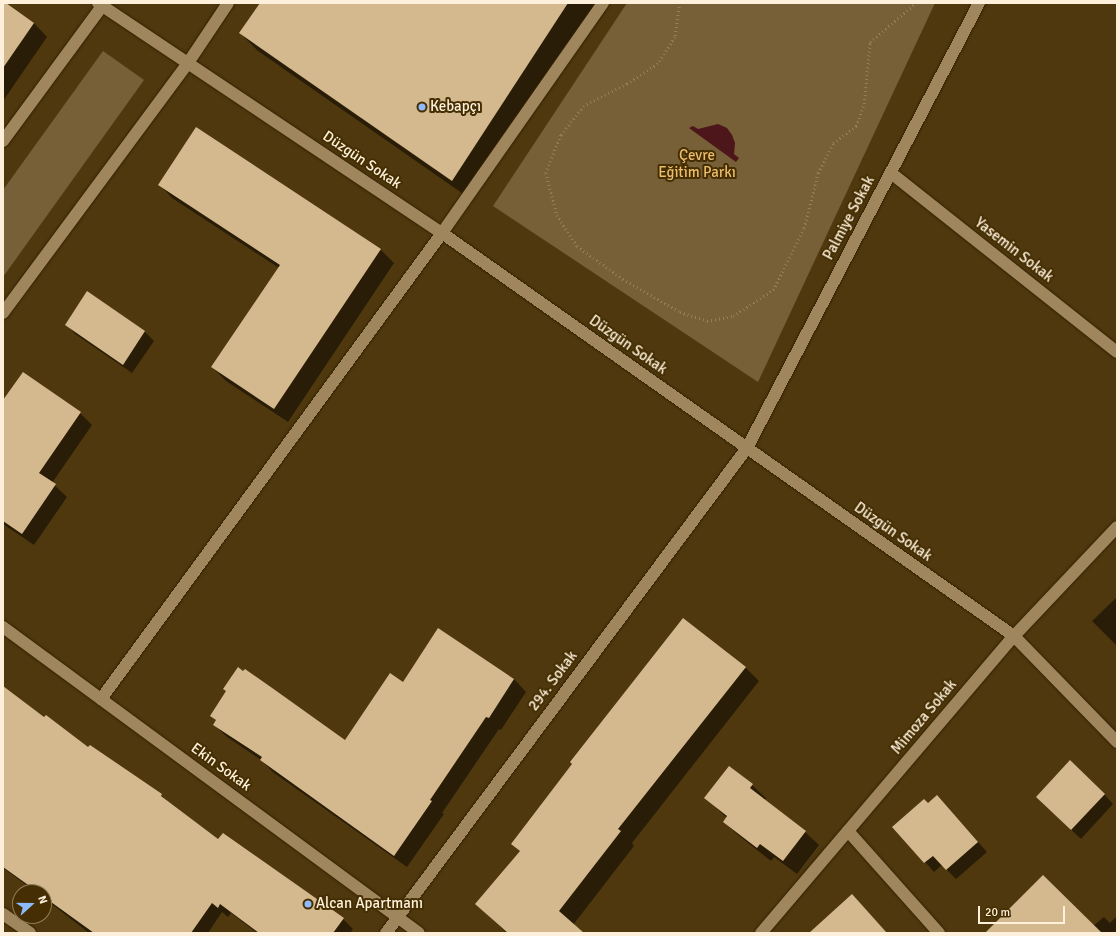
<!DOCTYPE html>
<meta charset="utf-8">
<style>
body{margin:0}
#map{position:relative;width:1120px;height:936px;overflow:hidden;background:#4f380e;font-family:Signika,sans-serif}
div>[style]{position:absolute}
.green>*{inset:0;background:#775f37}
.water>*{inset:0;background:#4d161a}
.shadow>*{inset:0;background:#0007}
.building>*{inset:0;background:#d4b98e}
.path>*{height:2.5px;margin-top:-1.25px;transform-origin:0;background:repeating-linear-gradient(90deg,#927f5d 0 1px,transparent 0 4px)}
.roads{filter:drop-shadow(0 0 1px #312002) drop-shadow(0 0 1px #312002)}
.street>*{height:12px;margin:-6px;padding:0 6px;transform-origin:6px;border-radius:6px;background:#9f865c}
.dots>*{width:11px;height:11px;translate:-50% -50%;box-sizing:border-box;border:2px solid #442e02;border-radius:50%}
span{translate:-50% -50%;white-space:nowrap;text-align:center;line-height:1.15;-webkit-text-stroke:4px #442e02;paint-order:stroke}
.poi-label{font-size:15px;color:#fef0da}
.left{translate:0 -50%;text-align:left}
.park-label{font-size:15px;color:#edbd6d}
.street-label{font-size:15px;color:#fef0da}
.frame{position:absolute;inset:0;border:4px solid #fef0da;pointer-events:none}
.north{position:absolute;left:12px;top:884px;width:40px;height:40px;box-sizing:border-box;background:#442e02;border:1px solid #8e7c58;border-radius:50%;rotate:69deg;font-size:11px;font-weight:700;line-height:16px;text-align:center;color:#fef0da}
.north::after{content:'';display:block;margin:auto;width:14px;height:18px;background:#8eb9fc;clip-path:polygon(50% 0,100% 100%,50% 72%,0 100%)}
.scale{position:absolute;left:978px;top:906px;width:87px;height:18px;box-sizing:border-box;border:2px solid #fef0da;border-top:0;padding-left:5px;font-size:12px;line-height:14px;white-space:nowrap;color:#fef0da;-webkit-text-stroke:3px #442e02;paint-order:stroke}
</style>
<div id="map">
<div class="green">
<div style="clip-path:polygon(627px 3px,935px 3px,758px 382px,493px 206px)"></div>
<div style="clip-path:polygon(103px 51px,144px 80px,3px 277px,3px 190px)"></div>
</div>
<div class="water">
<div style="clip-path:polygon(718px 124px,727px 128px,732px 135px,735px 143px,734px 154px,739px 158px,736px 162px,689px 128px,693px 126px,698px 129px)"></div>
</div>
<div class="shadow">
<div style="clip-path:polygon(3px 3px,34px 23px,47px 37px,3px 101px)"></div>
<div style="clip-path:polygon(261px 3px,596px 3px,469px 198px,258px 51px,240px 33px)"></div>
<div style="clip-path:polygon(196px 128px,381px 250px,394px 263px,288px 422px,226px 381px,212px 367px,279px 268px,172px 198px,159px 184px)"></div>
<div style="clip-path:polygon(88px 293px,145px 332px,154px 341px,132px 373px,75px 334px,66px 324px)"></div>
<div style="clip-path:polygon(3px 402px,80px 413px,92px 425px,52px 483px,67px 497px,34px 545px,3px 524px)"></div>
<div style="clip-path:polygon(1117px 597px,1117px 646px,1092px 621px)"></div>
<div style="clip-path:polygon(438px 629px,514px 679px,526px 692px,501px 730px,499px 729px,442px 813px,444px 814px,407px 867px,274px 773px,261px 760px,227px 737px,214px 725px,217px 721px,211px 716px,345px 741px,403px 683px)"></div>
<div style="clip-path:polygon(745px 667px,759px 681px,632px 843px,634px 846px,573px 925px,581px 933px,507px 933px,476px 904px,521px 852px,512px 844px)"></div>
<div style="clip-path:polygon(3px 687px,88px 749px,161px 795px,171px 805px,219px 841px,223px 834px,343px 919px,353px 929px,350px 933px,257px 933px,231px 913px,228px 917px,222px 912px,208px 933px,89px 933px,44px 898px,44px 892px,36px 892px,3px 868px)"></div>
<div style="clip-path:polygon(752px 785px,766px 798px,765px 800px,805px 832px,819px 845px,797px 874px,774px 857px,771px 861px,738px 835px,724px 822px,727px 818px,706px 798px)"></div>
<div style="clip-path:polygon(1104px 794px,1113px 804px,1081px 839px,1046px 806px)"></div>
<div style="clip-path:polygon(937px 796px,987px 852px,956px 879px,942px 865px,934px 872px,894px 827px)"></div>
<div style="clip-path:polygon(852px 895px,887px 933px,810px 933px)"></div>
<div style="clip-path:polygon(1117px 916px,1117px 933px,995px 933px,1093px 926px,1104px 917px,1110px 923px)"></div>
</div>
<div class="building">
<div style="clip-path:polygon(3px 3px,6px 3px,34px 23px,3px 68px)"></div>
<div style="clip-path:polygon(260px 3px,568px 3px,452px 181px,239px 33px)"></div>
<div style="clip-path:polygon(196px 127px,381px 249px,274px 409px,211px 367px,280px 265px,158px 185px)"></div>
<div style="clip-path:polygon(87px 291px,145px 331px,123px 365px,65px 325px)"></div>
<div style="clip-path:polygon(23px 372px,81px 412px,39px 473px,56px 484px,22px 534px,3px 521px,3px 400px)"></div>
<div style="clip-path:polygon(683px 618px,746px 667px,618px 829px,621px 831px,559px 911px,584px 933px,508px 933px,475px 904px,520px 851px,511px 844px,572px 764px,570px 762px)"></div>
<div style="clip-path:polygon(438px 628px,514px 679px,489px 718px,486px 717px,430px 800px,432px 801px,394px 856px,260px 760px,262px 757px,213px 725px,216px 720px,210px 716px,226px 691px,223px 689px,238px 667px,243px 671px,245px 669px,275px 690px,345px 740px,390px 673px,403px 682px)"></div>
<div style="clip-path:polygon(3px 686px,44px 717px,46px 715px,88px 747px,90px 745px,162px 794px,161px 796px,218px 839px,223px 833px,344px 918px,333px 933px,259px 933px,220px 904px,218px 908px,212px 903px,191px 933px,94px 933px,44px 897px,44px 892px,38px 892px,3px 867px)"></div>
<div style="clip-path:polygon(1070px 760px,1105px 794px,1071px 830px,1036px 797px)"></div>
<div style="clip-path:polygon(729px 766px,753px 784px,750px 788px,806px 831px,783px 861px,760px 844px,757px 848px,723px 822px,727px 816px,704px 798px)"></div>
<div style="clip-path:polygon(937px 795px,978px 842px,946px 870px,933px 856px,924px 863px,892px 827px,924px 799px,928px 803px)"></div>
<div style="clip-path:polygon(1043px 875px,1102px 933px,985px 933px)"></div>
<div style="clip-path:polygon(852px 894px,887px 933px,809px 933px)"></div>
</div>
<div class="path">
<div style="left:680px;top:3px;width:34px;rotate:98deg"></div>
<div style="left:675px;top:37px;width:32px;rotate:122deg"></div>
<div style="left:658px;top:64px;width:37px;rotate:147deg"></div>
<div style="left:627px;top:84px;width:48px;rotate:152.9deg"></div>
<div style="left:584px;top:106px;width:37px;rotate:128deg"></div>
<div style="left:561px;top:135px;width:41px;rotate:111.5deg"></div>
<div style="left:546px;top:173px;width:43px;rotate:75.3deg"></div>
<div style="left:557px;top:215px;width:37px;rotate:57deg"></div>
<div style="left:577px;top:246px;width:57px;rotate:35.7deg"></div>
<div style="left:623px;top:279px;width:66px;rotate:30.1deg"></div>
<div style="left:680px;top:312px;width:28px;rotate:18deg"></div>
<div style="left:707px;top:321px;width:26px;rotate:-11deg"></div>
<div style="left:733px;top:316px;width:48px;rotate:-33deg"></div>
<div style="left:773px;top:290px;width:69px;rotate:-63.4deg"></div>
<div style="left:804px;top:228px;width:57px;rotate:-75.7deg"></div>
<div style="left:818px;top:173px;width:34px;rotate:-63deg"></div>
<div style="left:833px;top:143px;width:29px;rotate:-36deg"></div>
<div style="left:856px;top:126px;width:23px;rotate:-70deg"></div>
<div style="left:864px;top:104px;width:62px;rotate:-84.5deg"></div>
<div style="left:870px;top:42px;width:60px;rotate:-40.3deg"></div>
</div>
<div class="roads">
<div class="street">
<div style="left:98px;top:3px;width:414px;rotate:33.8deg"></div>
<div style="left:442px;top:233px;width:700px;rotate:35.17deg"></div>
<div style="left:1014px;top:636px;width:148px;rotate:45.8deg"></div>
<div style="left:3px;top:141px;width:167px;rotate:-53.7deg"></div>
<div style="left:891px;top:173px;width:288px;rotate:38.4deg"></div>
<div style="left:3px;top:313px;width:311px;rotate:-53.5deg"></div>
<div style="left:188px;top:63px;width:72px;rotate:-56.3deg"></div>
<div style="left:3px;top:627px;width:516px;rotate:36.34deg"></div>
<div style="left:101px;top:699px;width:577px;rotate:-53.8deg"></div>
<div style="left:442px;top:233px;width:281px;rotate:-55deg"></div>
<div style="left:848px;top:831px;width:137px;rotate:48.3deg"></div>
<div style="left:3px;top:914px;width:33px;rotate:35deg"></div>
<div style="left:386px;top:933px;width:605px;rotate:-53.34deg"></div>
<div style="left:747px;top:448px;width:502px;rotate:-62.46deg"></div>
<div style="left:761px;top:933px;width:390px;rotate:-49.6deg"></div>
<div style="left:1014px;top:636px;width:150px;rotate:-46.6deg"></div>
</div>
</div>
<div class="dots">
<div style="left:422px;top:107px;background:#8eb9fc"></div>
<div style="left:308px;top:904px;background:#8eb9fc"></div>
</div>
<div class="poi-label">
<span class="left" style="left:430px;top:107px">Kebapçı</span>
<span class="left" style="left:316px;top:904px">Alcan Apartmanı</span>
</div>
<div class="park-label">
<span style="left:697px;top:164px">Çevre<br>Eğitim Parkı</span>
</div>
<div class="street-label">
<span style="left:362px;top:160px;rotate:34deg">Düzgün Sokak</span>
<span style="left:849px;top:218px;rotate:-62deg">Palmiye Sokak</span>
<span style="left:1014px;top:250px;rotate:38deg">Yasemin Sokak</span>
<span style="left:628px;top:345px;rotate:35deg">Düzgün Sokak</span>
<span style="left:893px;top:532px;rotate:35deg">Düzgün Sokak</span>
<span style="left:553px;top:681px;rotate:-53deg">294. Sokak</span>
<span style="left:924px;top:717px;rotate:-50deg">Mimoza Sokak</span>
<span style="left:221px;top:767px;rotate:36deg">Ekin Sokak</span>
</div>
<div class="frame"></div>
<div class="north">N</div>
<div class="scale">20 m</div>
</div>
